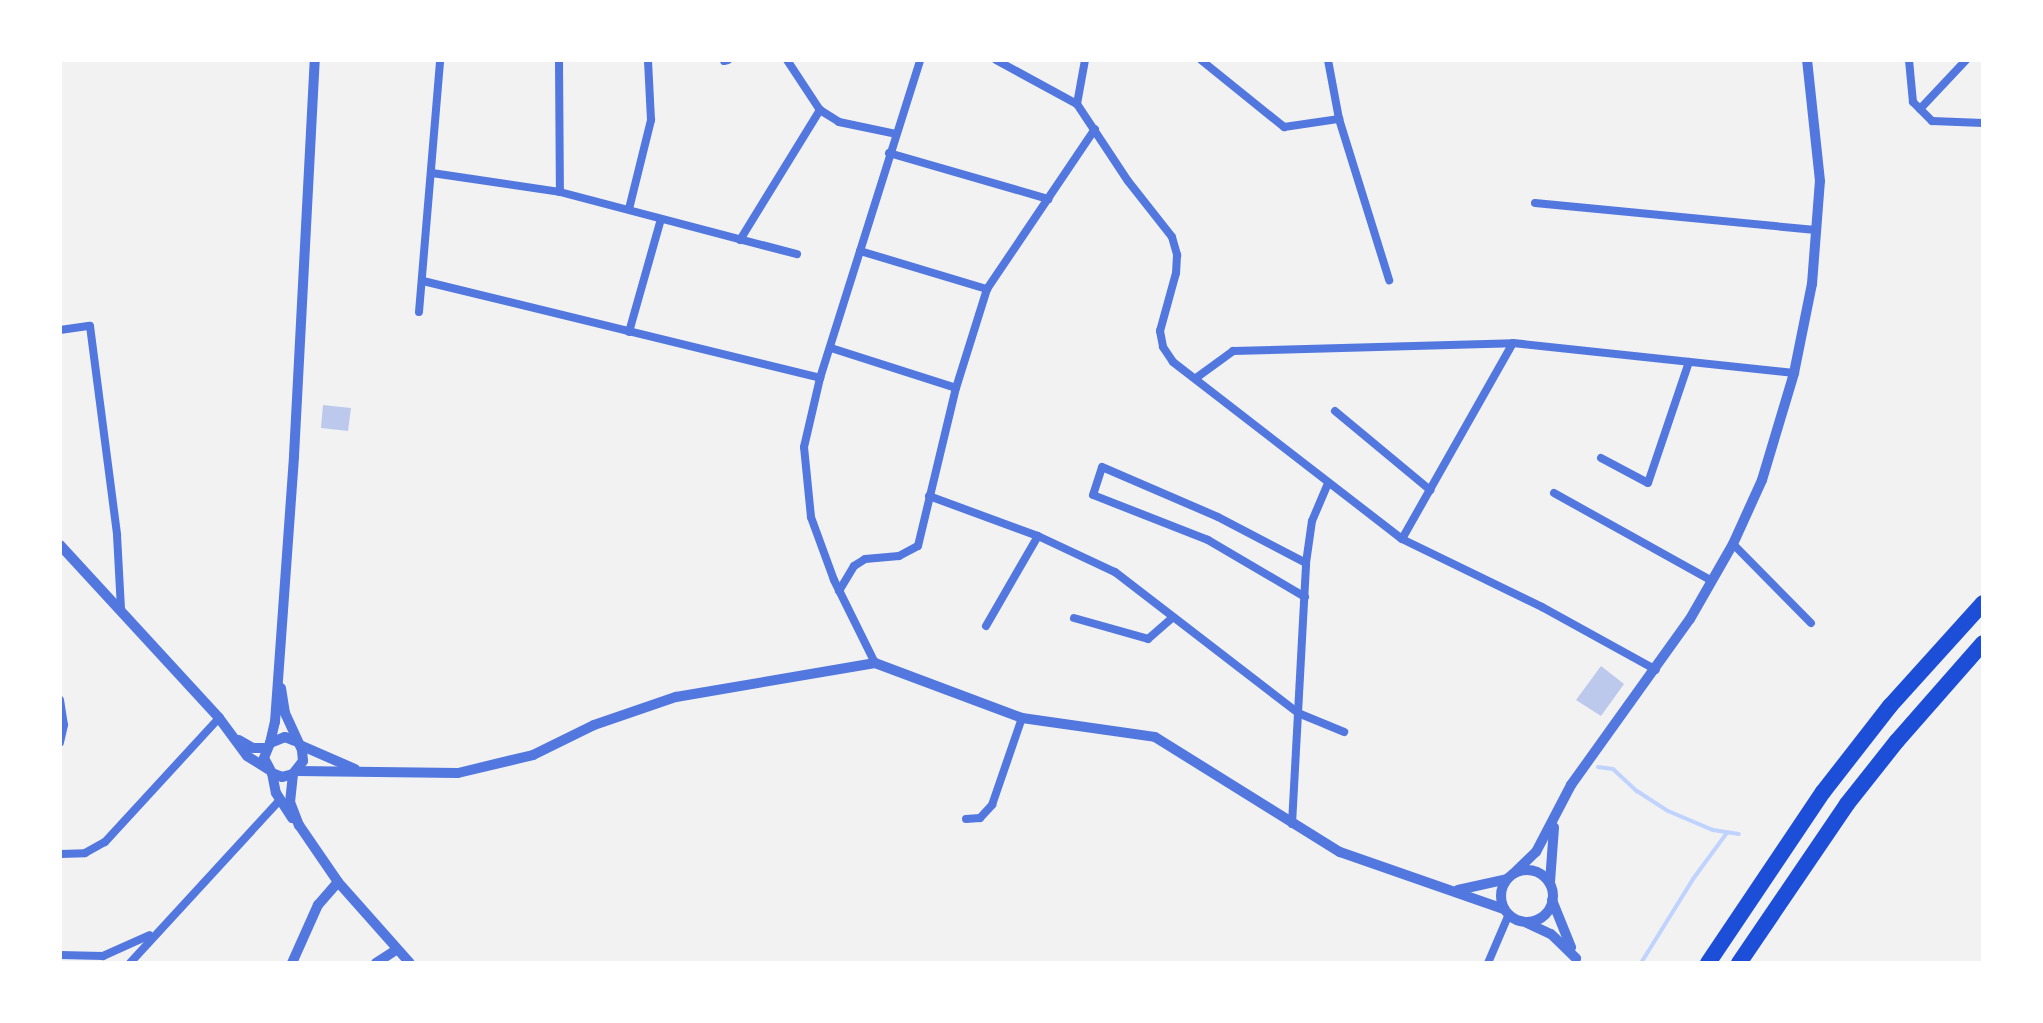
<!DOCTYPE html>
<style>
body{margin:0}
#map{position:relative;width:2043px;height:1023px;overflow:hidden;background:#f2f2f2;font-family:"Noto Sans",sans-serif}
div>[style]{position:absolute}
.stream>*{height:4px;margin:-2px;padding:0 2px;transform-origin:2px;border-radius:2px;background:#bfd3fe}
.building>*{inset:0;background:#bdc9ec}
.minor>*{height:8px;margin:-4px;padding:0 4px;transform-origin:4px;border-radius:4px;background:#5277de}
.tertiary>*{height:10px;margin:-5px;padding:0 5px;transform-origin:5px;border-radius:5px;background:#5277de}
.tertiary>.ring{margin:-5px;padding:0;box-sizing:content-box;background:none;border:10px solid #5277de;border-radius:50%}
.motorway>*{height:16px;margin:-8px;padding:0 8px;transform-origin:8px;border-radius:8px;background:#1d4ed8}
span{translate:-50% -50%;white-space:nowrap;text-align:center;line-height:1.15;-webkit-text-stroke:8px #fff;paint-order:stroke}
.frame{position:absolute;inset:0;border:62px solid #fff;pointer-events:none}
</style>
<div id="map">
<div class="stream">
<div style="left:1598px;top:767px;width:15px;rotate:8deg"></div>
<div style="left:1613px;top:769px;width:33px;rotate:43deg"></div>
<div style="left:1637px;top:791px;width:37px;rotate:33deg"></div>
<div style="left:1668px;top:811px;width:49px;rotate:22.9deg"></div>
<div style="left:1713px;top:830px;width:26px;rotate:9deg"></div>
<div style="left:1641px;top:963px;width:99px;rotate:-58.2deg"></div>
<div style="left:1693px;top:879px;width:56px;rotate:-53.7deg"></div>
</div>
<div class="building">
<div style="clip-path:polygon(323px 405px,351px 408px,348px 431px,321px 428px)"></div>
<div style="clip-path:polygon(1601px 666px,1624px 684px,1601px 716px,1576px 700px)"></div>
</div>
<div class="minor">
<div style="left:559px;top:60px;width:132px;rotate:89.6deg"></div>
<div style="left:787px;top:60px;width:60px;rotate:56.6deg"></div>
<div style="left:820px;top:110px;width:22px;rotate:32deg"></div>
<div style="left:839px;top:122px;width:58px;rotate:11.9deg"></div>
<div style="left:996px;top:60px;width:92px;rotate:28.5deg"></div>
<div style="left:1077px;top:104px;width:92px;rotate:56.5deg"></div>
<div style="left:1128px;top:181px;width:71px;rotate:51.8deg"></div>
<div style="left:1172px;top:237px;width:19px;rotate:74deg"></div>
<div style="left:1177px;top:255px;width:18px;rotate:93deg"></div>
<div style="left:1176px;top:273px;width:60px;rotate:105.4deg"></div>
<div style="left:1160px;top:331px;width:16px;rotate:79deg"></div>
<div style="left:1163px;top:347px;width:18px;rotate:56deg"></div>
<div style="left:1173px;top:362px;width:289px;rotate:37.7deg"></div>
<div style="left:1402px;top:539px;width:156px;rotate:25.9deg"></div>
<div style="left:1542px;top:607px;width:130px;rotate:28.9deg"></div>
<div style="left:1201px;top:60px;width:107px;rotate:38.9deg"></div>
<div style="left:1284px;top:127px;width:56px;rotate:-8.3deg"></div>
<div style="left:1328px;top:60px;width:60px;rotate:79.4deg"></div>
<div style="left:1339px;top:119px;width:169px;rotate:72.7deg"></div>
<div style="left:1909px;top:60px;width:42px;rotate:84.6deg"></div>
<div style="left:1913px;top:102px;width:27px;rotate:45deg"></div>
<div style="left:1932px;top:121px;width:51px;rotate:2.2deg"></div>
<div style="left:724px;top:61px;width:4px;rotate:-14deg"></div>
<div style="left:1077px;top:104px;width:45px;rotate:-79.7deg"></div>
<div style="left:1920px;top:109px;width:67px;rotate:-46.8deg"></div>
<div style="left:889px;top:153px;width:166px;rotate:16.1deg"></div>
<div style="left:432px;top:173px;width:129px;rotate:8.4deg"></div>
<div style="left:560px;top:192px;width:245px;rotate:14.7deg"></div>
<div style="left:1535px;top:203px;width:282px;rotate:5.5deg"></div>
<div style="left:629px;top:209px;width:92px;rotate:-76.1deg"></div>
<div style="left:651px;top:120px;width:60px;rotate:-92.9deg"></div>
<div style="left:740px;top:240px;width:153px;rotate:-58.4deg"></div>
<div style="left:860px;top:251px;width:133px;rotate:16.7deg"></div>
<div style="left:423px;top:281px;width:409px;rotate:13.7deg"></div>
<div style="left:419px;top:312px;width:253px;rotate:-85.2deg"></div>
<div style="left:60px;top:330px;width:30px;rotate:-8deg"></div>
<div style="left:90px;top:326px;width:211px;rotate:82.6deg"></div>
<div style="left:117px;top:535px;width:74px;rotate:86.9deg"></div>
<div style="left:629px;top:332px;width:117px;rotate:-74.2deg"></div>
<div style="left:831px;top:348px;width:131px;rotate:17.7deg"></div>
<div style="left:1196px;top:378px;width:46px;rotate:-36.1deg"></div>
<div style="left:1233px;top:351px;width:280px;rotate:-1.6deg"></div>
<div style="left:1513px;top:343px;width:283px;rotate:6.1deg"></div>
<div style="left:1335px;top:411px;width:124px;rotate:39.7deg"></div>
<div style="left:1601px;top:458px;width:53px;rotate:28deg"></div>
<div style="left:1648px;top:483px;width:128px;rotate:-71.3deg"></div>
<div style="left:1554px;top:493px;width:181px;rotate:29.1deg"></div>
<div style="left:929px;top:496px;width:116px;rotate:20.2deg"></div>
<div style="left:1038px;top:536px;width:85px;rotate:25.1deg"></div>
<div style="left:1115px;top:572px;width:231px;rotate:37.6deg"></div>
<div style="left:1298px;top:713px;width:50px;rotate:22.4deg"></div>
<div style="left:1402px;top:539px;width:225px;rotate:-60.5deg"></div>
<div style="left:1733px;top:544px;width:111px;rotate:45.4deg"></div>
<div style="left:839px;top:591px;width:29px;rotate:-59deg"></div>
<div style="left:854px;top:566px;width:13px;rotate:-32deg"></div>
<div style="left:865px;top:559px;width:34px;rotate:-5deg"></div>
<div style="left:899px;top:556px;width:21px;rotate:-28deg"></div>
<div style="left:918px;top:546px;width:163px;rotate:-76.5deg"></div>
<div style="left:956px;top:388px;width:104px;rotate:-72.6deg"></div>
<div style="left:987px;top:289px;width:193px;rotate:-56deg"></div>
<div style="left:1305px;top:597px;width:113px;rotate:-149.6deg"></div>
<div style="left:1208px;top:540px;width:123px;rotate:-158.6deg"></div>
<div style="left:1093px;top:495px;width:29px;rotate:-72deg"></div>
<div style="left:1102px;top:467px;width:126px;rotate:23.3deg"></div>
<div style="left:1218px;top:517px;width:99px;rotate:27.6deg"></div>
<div style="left:1074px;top:618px;width:77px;rotate:15.8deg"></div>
<div style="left:1148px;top:639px;width:33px;rotate:-41deg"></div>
<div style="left:986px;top:626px;width:104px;rotate:-60deg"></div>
<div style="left:875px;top:663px;width:93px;rotate:-116.3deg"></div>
<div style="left:834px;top:580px;width:67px;rotate:-110.1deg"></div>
<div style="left:811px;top:517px;width:70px;rotate:-95.7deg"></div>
<div style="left:804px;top:447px;width:71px;rotate:-76.9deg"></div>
<div style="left:820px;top:378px;width:333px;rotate:-72.5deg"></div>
<div style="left:60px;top:700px;width:25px;rotate:81deg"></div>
<div style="left:64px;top:725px;width:18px;rotate:103deg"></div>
<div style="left:966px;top:819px;width:14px;rotate:-4deg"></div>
<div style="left:980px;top:818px;width:18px;rotate:-47deg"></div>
<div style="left:992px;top:805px;width:92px;rotate:-71deg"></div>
<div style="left:1292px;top:824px;width:261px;rotate:-86.9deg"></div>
<div style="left:1306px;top:563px;width:42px;rotate:-81.9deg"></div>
<div style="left:1312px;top:521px;width:39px;rotate:-67deg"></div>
<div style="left:60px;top:854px;width:25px;rotate:-2deg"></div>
<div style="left:85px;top:853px;width:23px;rotate:-29deg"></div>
<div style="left:105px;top:842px;width:168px;rotate:-47.4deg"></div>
<div style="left:60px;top:955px;width:43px;rotate:1.3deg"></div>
<div style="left:103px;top:956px;width:51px;rotate:-24.1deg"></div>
<div style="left:130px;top:963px;width:220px;rotate:-47.4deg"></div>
<div style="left:1488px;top:963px;width:53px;rotate:-66.8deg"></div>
</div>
<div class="tertiary">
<div style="left:60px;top:545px;width:235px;rotate:47.4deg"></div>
<div style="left:219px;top:718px;width:47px;rotate:53.6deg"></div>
<div style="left:247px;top:756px;width:25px;rotate:32deg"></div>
<div style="left:281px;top:688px;width:25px;rotate:81deg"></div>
<div style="left:285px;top:713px;width:41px;rotate:65.3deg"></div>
<div style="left:302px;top:750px;width:11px;rotate:85deg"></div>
<div style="left:303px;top:761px;width:16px;rotate:128deg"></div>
<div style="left:293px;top:774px;width:11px;rotate:165deg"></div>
<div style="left:282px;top:777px;width:11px;rotate:-158deg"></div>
<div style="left:272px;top:773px;width:17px;rotate:-118deg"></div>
<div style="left:264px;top:758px;width:16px;rotate:-68deg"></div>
<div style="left:270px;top:743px;width:16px;rotate:-22deg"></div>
<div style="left:285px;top:737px;width:11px;rotate:22deg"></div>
<div style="left:239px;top:740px;width:16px;rotate:30deg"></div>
<div style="left:253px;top:748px;width:14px"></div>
<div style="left:270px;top:743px;width:22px;rotate:-77deg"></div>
<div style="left:275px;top:722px;width:267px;rotate:-85.9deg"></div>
<div style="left:294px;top:456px;width:397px;rotate:-87deg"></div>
<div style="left:300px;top:745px;width:60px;rotate:23.6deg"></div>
<div style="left:297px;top:771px;width:161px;rotate:0.7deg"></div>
<div style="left:458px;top:773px;width:77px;rotate:-13.5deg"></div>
<div style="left:533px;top:755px;width:68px;rotate:-26.2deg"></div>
<div style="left:594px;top:725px;width:87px;rotate:-18.9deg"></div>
<div style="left:676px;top:697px;width:202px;rotate:-9.7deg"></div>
<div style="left:875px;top:663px;width:157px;rotate:20.5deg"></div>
<div style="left:1022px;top:718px;width:134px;rotate:8.1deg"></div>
<div style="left:1155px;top:737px;width:218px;rotate:31.9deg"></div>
<div style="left:1340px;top:852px;width:174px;rotate:19.2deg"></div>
<div style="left:272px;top:773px;width:20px;rotate:79deg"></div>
<div style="left:276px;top:793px;width:30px;rotate:57deg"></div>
<div style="left:293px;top:774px;width:28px;rotate:96deg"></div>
<div style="left:290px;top:802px;width:25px;rotate:69deg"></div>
<div style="left:299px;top:825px;width:69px;rotate:55.6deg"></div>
<div style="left:338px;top:882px;width:108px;rotate:48.4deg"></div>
<div class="ring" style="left:1501px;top:870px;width:42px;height:42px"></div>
<div style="left:1513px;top:874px;width:32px;rotate:-44deg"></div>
<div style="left:1536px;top:852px;width:76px;rotate:-62.4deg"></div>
<div style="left:1571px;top:785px;width:204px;rotate:-54.4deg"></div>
<div style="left:1690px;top:619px;width:86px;rotate:-60.2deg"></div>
<div style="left:1733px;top:544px;width:70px;rotate:-65.6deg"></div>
<div style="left:1762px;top:480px;width:112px;rotate:-73.3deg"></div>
<div style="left:1794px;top:373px;width:91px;rotate:-78.6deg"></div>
<div style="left:1812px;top:284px;width:103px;rotate:-85.6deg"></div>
<div style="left:1820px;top:181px;width:122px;rotate:-96.1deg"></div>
<div style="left:1550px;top:882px;width:55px;rotate:-85.8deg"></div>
<div style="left:1458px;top:890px;width:50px;rotate:-12.7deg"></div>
<div style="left:1552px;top:900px;width:51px;rotate:68deg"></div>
<div style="left:1527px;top:923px;width:26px;rotate:25deg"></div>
<div style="left:1551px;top:934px;width:35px;rotate:44deg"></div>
<div style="left:292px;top:963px;width:64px;rotate:-65.9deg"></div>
<div style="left:318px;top:905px;width:30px;rotate:-49deg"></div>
<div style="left:376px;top:963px;width:24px;rotate:-33deg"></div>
</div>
<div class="motorway">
<div style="left:1708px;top:963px;width:206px;rotate:-56.1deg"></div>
<div style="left:1823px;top:792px;width:109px;rotate:-52.1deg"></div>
<div style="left:1890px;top:706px;width:139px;rotate:-47.9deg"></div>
<div style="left:1739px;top:963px;width:192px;rotate:-55.8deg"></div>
<div style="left:1847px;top:804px;width:80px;rotate:-51.6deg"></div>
<div style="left:1897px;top:741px;width:130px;rotate:-48.7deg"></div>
</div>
<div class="frame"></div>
</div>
